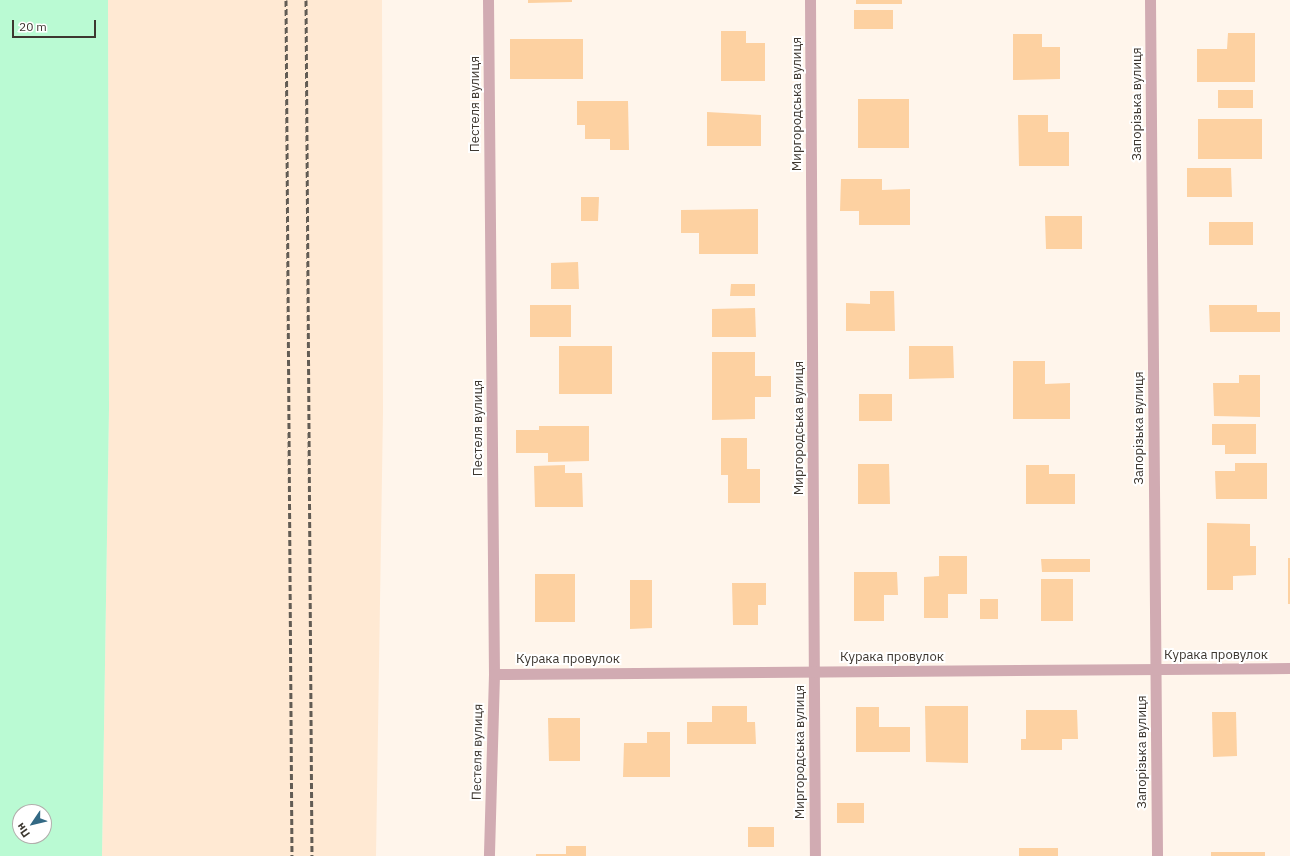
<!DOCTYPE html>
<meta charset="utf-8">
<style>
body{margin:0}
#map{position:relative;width:1290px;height:856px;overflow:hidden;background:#fff5eb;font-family:"IBM Plex Sans",sans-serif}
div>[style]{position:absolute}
.built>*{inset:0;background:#ffe9d3}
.green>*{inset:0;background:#bafad3}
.building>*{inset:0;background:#fdd1a1}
.minor>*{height:11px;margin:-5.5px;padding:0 5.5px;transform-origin:5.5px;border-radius:5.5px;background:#d1abb2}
.rail>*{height:3px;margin-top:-1.5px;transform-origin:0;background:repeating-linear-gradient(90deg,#625c54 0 6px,transparent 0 9px)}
span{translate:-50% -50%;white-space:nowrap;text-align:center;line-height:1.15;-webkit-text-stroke:4px #fff;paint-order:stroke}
.street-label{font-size:13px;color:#3d3730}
.north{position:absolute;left:12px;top:804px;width:40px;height:40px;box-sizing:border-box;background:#fff;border:1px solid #b1afac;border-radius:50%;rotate:235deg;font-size:11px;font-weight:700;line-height:16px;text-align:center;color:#3d3730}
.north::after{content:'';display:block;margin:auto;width:14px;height:18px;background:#336984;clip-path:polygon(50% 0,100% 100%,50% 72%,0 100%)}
.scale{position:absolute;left:12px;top:20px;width:84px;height:18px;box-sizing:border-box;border:2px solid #3d3730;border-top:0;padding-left:5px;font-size:12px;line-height:14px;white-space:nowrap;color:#3d3730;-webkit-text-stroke:3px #fff;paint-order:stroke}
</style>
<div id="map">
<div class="built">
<div style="clip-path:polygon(108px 0,382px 0,383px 412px,376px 856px,102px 856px,109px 409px)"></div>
</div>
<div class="green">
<div style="clip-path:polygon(evenodd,0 0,108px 0,109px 409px,102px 856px,0 856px,0 0,20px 812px,44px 812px,44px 836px,20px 836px,20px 812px)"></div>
</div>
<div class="building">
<div style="clip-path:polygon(528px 0,572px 0,572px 2px,528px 3px)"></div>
<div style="clip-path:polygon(856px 0,902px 0,902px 4px,856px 4px)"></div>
<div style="clip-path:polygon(854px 10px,893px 10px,893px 29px,854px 29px)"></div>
<div style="clip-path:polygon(721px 31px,746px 31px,746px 43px,765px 43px,765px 81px,721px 81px)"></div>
<div style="clip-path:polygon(1228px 33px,1255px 33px,1255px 82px,1197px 82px,1197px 49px,1227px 49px)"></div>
<div style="clip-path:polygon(1013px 34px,1042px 34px,1042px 47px,1060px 47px,1060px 79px,1013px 80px)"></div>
<div style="clip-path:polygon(510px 39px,583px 39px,583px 79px,510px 79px)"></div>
<div style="clip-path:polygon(1218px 90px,1253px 90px,1253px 108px,1218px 108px)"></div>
<div style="clip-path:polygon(858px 99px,909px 99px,909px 148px,858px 148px)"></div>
<div style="clip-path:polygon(577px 101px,628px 101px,629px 150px,610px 150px,610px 139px,585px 139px,585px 125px,577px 125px)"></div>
<div style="clip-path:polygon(707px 112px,761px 115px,761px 146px,707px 146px)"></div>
<div style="clip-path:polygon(1018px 115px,1048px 115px,1048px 132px,1069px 132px,1069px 166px,1019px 166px)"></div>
<div style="clip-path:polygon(1198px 119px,1262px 119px,1262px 159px,1198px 159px)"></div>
<div style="clip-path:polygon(1187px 168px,1231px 168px,1232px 197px,1187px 197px)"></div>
<div style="clip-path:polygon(841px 179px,882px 179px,882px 190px,910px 189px,910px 225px,859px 225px,859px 211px,840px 211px)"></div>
<div style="clip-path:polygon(581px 197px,599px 197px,598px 221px,581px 221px)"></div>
<div style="clip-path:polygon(758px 209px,758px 254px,699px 254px,699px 233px,681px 233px,681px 210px)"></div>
<div style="clip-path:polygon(1045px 216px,1082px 216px,1082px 249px,1046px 249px)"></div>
<div style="clip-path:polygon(1209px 222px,1253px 222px,1253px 245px,1209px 245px)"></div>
<div style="clip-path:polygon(578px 262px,579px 289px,551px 289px,551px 263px)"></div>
<div style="clip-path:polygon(731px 284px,755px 284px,755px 296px,730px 296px)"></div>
<div style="clip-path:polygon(870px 291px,894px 291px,895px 331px,846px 331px,846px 303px,870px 304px)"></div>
<div style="clip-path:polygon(530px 305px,571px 305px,571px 337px,530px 337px)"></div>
<div style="clip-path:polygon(1209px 305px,1257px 305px,1257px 312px,1280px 312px,1280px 332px,1210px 332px)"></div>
<div style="clip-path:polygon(755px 308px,756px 337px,712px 337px,712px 309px)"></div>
<div style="clip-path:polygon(559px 346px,612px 346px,612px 394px,559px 394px)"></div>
<div style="clip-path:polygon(909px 346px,953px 346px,954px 378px,909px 379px)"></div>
<div style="clip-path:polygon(712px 352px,755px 352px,755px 376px,771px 376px,771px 397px,755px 397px,755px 419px,712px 420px)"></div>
<div style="clip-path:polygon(1013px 361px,1045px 361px,1045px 384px,1070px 383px,1070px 419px,1013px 419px)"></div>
<div style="clip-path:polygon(1239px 375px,1260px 375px,1260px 417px,1214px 416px,1213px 383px,1239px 383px)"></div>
<div style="clip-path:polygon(859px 394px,892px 394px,892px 421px,859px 421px)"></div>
<div style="clip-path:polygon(1212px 424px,1256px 424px,1256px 454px,1225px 454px,1225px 445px,1212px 445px)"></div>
<div style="clip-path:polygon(539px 426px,589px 426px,589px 461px,548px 462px,548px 453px,516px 453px,516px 430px,539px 430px)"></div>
<div style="clip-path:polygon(721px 438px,747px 438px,747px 469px,760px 469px,760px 503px,728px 503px,728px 475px,721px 475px)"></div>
<div style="clip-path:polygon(1235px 463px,1267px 463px,1267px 499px,1216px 499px,1215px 471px,1235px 471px)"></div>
<div style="clip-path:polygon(858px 464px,889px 464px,890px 504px,858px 504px)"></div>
<div style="clip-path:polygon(565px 465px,565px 473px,582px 473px,583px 507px,535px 507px,534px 466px)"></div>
<div style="clip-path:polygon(1026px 465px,1049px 465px,1049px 474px,1075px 474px,1075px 504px,1026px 504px)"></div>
<div style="clip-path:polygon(1207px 523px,1250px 524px,1250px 546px,1256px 546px,1256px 575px,1233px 576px,1233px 590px,1207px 590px)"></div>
<div style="clip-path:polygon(939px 556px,967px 556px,967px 594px,948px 594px,948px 618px,924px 618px,924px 577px,939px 576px)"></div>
<div style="clip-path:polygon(1288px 558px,1290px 558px,1290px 604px,1288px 604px)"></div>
<div style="clip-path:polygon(1041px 559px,1090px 559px,1090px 572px,1042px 572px)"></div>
<div style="clip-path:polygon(854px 572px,897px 572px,898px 595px,884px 595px,884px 621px,854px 621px)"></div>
<div style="clip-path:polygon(535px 574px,575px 574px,575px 622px,535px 622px)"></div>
<div style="clip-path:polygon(1041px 579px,1073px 579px,1073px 621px,1041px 621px)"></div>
<div style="clip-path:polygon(630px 580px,652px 580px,652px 628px,630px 629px)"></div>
<div style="clip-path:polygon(732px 583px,766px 583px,766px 605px,758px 605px,758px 625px,733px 625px)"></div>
<div style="clip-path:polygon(980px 599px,998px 599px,998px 619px,980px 619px)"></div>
<div style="clip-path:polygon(712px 706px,747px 706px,747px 722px,755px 722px,756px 744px,687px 744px,687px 722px,712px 722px)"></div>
<div style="clip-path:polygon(925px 706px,968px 706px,968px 763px,926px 762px)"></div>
<div style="clip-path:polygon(856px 707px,879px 707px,879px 727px,910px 727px,910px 752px,856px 752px)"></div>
<div style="clip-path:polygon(1026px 710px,1077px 710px,1078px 739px,1062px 739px,1062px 750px,1021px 750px,1021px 739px,1026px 739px)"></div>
<div style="clip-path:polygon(1212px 712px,1236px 712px,1237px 756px,1213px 757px)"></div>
<div style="clip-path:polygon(548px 718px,580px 718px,580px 761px,549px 761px)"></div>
<div style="clip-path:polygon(647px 732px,670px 732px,670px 777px,623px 777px,624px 743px,647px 743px)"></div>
<div style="clip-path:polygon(837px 803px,864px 803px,864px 823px,837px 823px)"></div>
<div style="clip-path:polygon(748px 827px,774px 827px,774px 847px,748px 847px)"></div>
<div style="clip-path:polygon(566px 846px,586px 846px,586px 856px,536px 856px,536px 854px,566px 854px)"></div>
<div style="clip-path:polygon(1019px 848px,1058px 848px,1058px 856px,1019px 856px)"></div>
<div style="clip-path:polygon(1211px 852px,1265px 852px,1265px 856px,1211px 856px)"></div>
</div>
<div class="minor">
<div style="left:488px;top:0;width:674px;rotate:89.49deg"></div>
<div style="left:494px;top:674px;width:182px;rotate:91.6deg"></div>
<div style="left:810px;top:0;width:856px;rotate:89.67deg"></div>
<div style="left:1150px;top:0;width:856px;rotate:89.53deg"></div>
<div style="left:494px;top:674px;width:796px;rotate:-0.43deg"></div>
</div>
<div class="rail">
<div style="left:286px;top:0;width:856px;rotate:89.6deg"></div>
<div style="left:306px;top:0;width:856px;rotate:89.6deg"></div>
</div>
<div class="street-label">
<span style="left:475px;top:104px;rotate:-90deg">Пестеля вулиця</span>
<span style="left:797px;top:104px;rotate:-90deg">Миргородська вулиця</span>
<span style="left:1137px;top:104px;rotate:-90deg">Запорізька вулиця</span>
<span style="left:478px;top:428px;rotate:-90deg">Пестеля вулиця</span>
<span style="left:799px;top:428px;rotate:-90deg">Миргородська вулиця</span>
<span style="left:1139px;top:428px;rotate:-90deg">Запорізька вулиця</span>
<span style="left:1216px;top:655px">Курака провулок</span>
<span style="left:892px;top:657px">Курака провулок</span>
<span style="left:568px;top:659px">Курака провулок</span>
<span style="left:478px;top:752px;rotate:-89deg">Пестеля вулиця</span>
<span style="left:800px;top:752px;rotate:-90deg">Миргородська вулиця</span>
<span style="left:1142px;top:752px;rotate:-90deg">Запорізька вулиця</span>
</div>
<div class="north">Пн</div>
<div class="scale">20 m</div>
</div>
